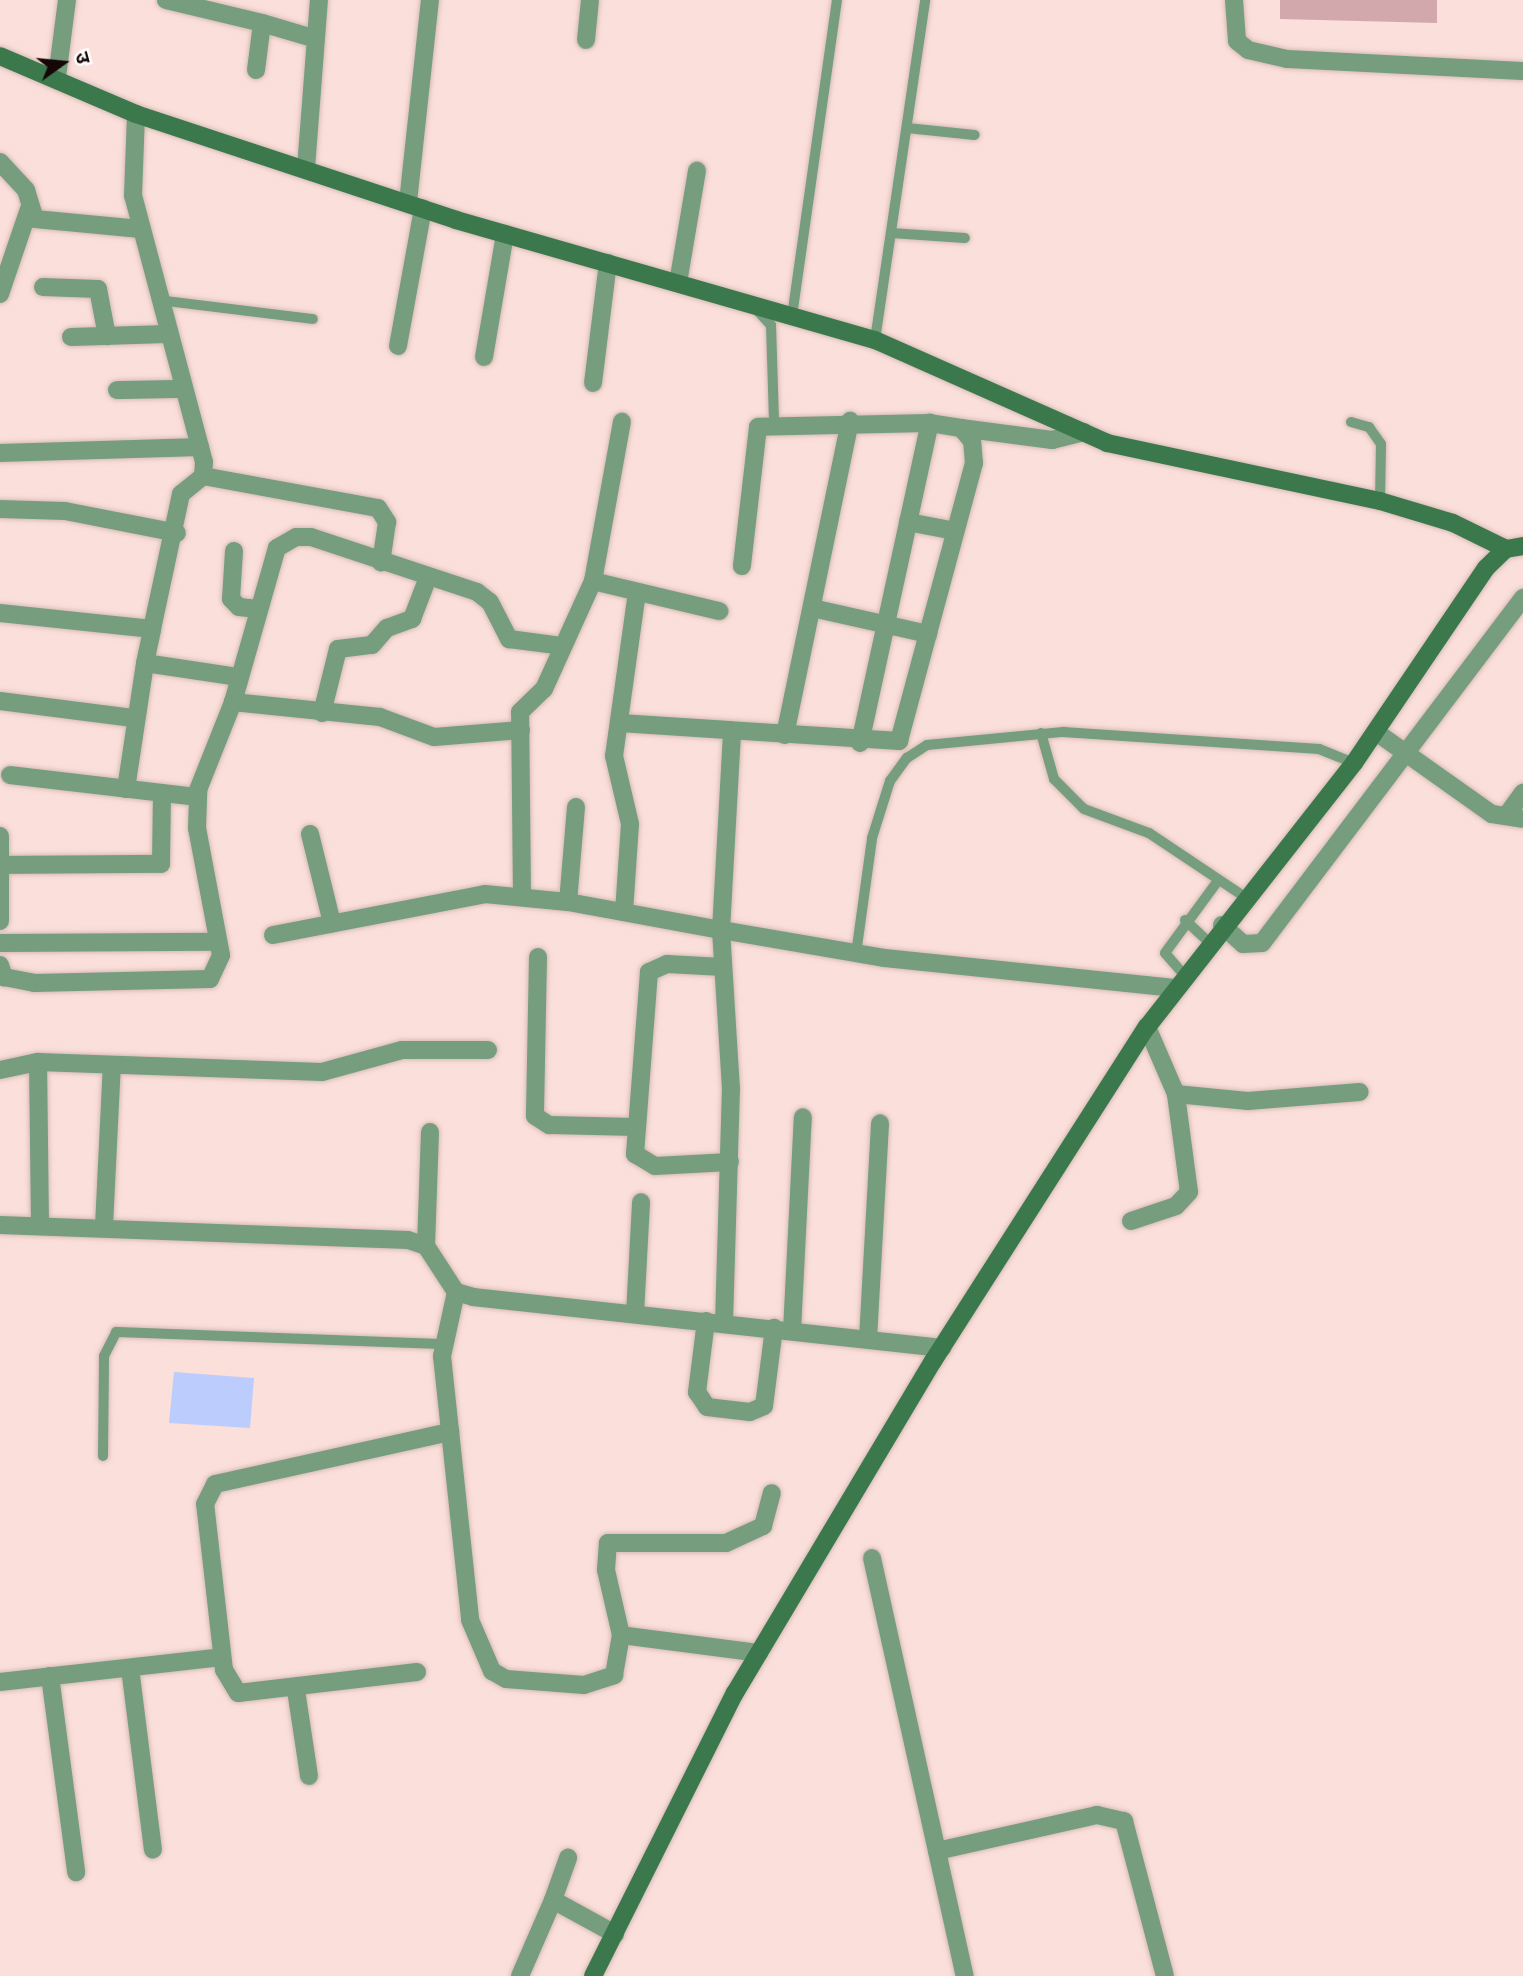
<!DOCTYPE html>
<meta charset="utf-8">
<style>
body{margin:0}
#map{position:relative;width:1523px;height:1976px;overflow:hidden;background:#fbdfda;font-family:Ubuntu,"Noto Sans Devanagari",sans-serif}
div>[style]{position:absolute}
.green>*{inset:0;background:#bcccfd}
.roads{filter:drop-shadow(0 0 2px #d6bcb8) drop-shadow(0 0 2px #d6bcb8)}
.lane>*{height:10px;margin:-5px;padding:0 5px;transform-origin:5px;border-radius:5px;background:#769d7e}
.street>*{height:18px;margin:-9px;padding:0 9px;transform-origin:9px;border-radius:9px;background:#769d7e}
.secondary>*{height:18px;margin:-9px;padding:0 9px;transform-origin:9px;border-radius:9px;background:#3b794c}
.wall>*{inset:0;background:#d2a8ad}
span{translate:-50% -50%;white-space:nowrap;text-align:center;line-height:1.15;-webkit-text-stroke:7px #fff;paint-order:stroke}
.north{position:absolute;left:28px;top:28px;width:70px;height:70px;-webkit-text-stroke:5px #fff;paint-order:stroke;rotate:75deg;font-size:19px;font-weight:700;line-height:28px;text-align:center;color:#150705}
.north::after{content:'';display:block;margin:auto;width:24px;height:32px;background:#150705;clip-path:polygon(50% 0,100% 100%,50% 72%,0 100%)}
</style>
<div id="map">
<div class="green">
<div style="clip-path:polygon(174px 1372px,254px 1378px,250px 1428px,169px 1423px)"></div>
</div>
<div class="roads">
<div class="lane">
<div style="left:907px;top:128px;width:68px;rotate:5.9deg"></div>
<div style="left:891px;top:233px;width:74px;rotate:3.9deg"></div>
<div style="left:158px;top:300px;width:156px;rotate:7deg"></div>
<div style="left:754px;top:307px;width:25px;rotate:47deg"></div>
<div style="left:771px;top:325px;width:98px;rotate:88.2deg"></div>
<div style="left:792px;top:316px;width:319px;rotate:-81.9deg"></div>
<div style="left:875px;top:340px;width:344px;rotate:-81.6deg"></div>
<div style="left:1351px;top:422px;width:19px;rotate:16deg"></div>
<div style="left:1369px;top:427px;width:21px;rotate:55deg"></div>
<div style="left:1381px;top:444px;width:57px;rotate:91deg"></div>
<div style="left:1041px;top:733px;width:48px;rotate:74.2deg"></div>
<div style="left:1054px;top:779px;width:42px;rotate:45deg"></div>
<div style="left:1084px;top:809px;width:69px;rotate:20.3deg"></div>
<div style="left:1149px;top:833px;width:115px;rotate:33.7deg"></div>
<div style="left:1185px;top:920px;width:34px;rotate:43deg"></div>
<div style="left:856px;top:954px;width:117px;rotate:-82.1deg"></div>
<div style="left:872px;top:838px;width:60px;rotate:-72.5deg"></div>
<div style="left:890px;top:781px;width:29px;rotate:-54deg"></div>
<div style="left:907px;top:758px;width:24px;rotate:-33deg"></div>
<div style="left:927px;top:745px;width:137px;rotate:-5.5deg"></div>
<div style="left:1063px;top:732px;width:257px;rotate:3.8deg"></div>
<div style="left:1319px;top:749px;width:38px;rotate:22deg"></div>
<div style="left:1185px;top:976px;width:30px;rotate:-131deg"></div>
<div style="left:1165px;top:953px;width:88px;rotate:-53.8deg"></div>
<div style="left:103px;top:1456px;width:100px;rotate:-89.4deg"></div>
<div style="left:104px;top:1356px;width:27px;rotate:-63deg"></div>
<div style="left:116px;top:1332px;width:326px;rotate:2.1deg"></div>
</div>
<div class="street">
<div style="left:166px;top:0;width:99px;rotate:13.5deg"></div>
<div style="left:1234px;top:0;width:41px;rotate:85.8deg"></div>
<div style="left:1237px;top:41px;width:14px;rotate:39deg"></div>
<div style="left:1248px;top:50px;width:40px;rotate:13deg"></div>
<div style="left:1287px;top:59px;width:236px;rotate:2.9deg"></div>
<div style="left:586px;top:40px;width:40px;rotate:-84.3deg"></div>
<div style="left:256px;top:70px;width:47px;rotate:-82.7deg"></div>
<div style="left:262px;top:23px;width:56px;rotate:16.5deg"></div>
<div style="left:57px;top:77px;width:78px;rotate:-82.6deg"></div>
<div style="left:0;top:162px;width:38px;rotate:47deg"></div>
<div style="left:26px;top:190px;width:30px;rotate:73deg"></div>
<div style="left:35px;top:219px;width:106px;rotate:5.4deg"></div>
<div style="left:306px;top:168px;width:169px;rotate:-85.6deg"></div>
<div style="left:408px;top:202px;width:203px;rotate:-83.8deg"></div>
<div style="left:678px;top:283px;width:114px;rotate:-80.4deg"></div>
<div style="left:43px;top:287px;width:55px;rotate:2.1deg"></div>
<div style="left:98px;top:289px;width:48px;rotate:79.2deg"></div>
<div style="left:0;top:294px;width:90px;rotate:-71.2deg"></div>
<div style="left:71px;top:337px;width:96px;rotate:-1.8deg"></div>
<div style="left:398px;top:346px;width:140px;rotate:-79.7deg"></div>
<div style="left:484px;top:357px;width:125px;rotate:-80.3deg"></div>
<div style="left:593px;top:383px;width:121px;rotate:-82.9deg"></div>
<div style="left:117px;top:390px;width:63px;rotate:-0.9deg"></div>
<div style="left:961px;top:428px;width:92px;rotate:7.5deg"></div>
<div style="left:1052px;top:440px;width:33px;rotate:-14deg"></div>
<div style="left:0;top:453px;width:200px;rotate:-1.7deg"></div>
<div style="left:203px;top:476px;width:178px;rotate:10.4deg"></div>
<div style="left:378px;top:508px;width:17px;rotate:57deg"></div>
<div style="left:387px;top:522px;width:41px;rotate:98.3deg"></div>
<div style="left:0;top:509px;width:65px;rotate:1.8deg"></div>
<div style="left:65px;top:511px;width:114px;rotate:11.1deg"></div>
<div style="left:908px;top:522px;width:48px;rotate:10.8deg"></div>
<div style="left:234px;top:551px;width:48px;rotate:93.6deg"></div>
<div style="left:231px;top:599px;width:11px;rotate:45deg"></div>
<div style="left:239px;top:607px;width:19px;rotate:6deg"></div>
<div style="left:593px;top:581px;width:130px;rotate:13.4deg"></div>
<div style="left:812px;top:608px;width:119px;rotate:12.6deg"></div>
<div style="left:0;top:613px;width:153px;rotate:6deg"></div>
<div style="left:152px;top:629px;width:138px;rotate:-77.9deg"></div>
<div style="left:181px;top:494px;width:28px;rotate:-39deg"></div>
<div style="left:203px;top:476px;width:14px;rotate:-86deg"></div>
<div style="left:204px;top:462px;width:275px;rotate:-104.9deg"></div>
<div style="left:133px;top:196px;width:82px;rotate:-87.9deg"></div>
<div style="left:145px;top:663px;width:35px;rotate:-78deg"></div>
<div style="left:0;top:701px;width:134px;rotate:7.3deg"></div>
<div style="left:322px;top:713px;width:66px;rotate:-76deg"></div>
<div style="left:338px;top:649px;width:34px;rotate:-7deg"></div>
<div style="left:372px;top:645px;width:23px;rotate:-49deg"></div>
<div style="left:387px;top:628px;width:27px;rotate:-20deg"></div>
<div style="left:412px;top:619px;width:42px;rotate:-69deg"></div>
<div style="left:620px;top:723px;width:280px;rotate:3.7deg"></div>
<div style="left:899px;top:741px;width:288px;rotate:-74.9deg"></div>
<div style="left:974px;top:463px;width:22px;rotate:-95deg"></div>
<div style="left:972px;top:441px;width:17px;rotate:-130deg"></div>
<div style="left:961px;top:428px;width:31px;rotate:-171deg"></div>
<div style="left:930px;top:423px;width:172px;rotate:178.7deg"></div>
<div style="left:758px;top:427px;width:140px;rotate:96.6deg"></div>
<div style="left:521px;top:730px;width:87px;rotate:175.4deg"></div>
<div style="left:434px;top:737px;width:58px;rotate:-159.7deg"></div>
<div style="left:380px;top:717px;width:148px;rotate:-174.2deg"></div>
<div style="left:233px;top:702px;width:160px;rotate:-74.1deg"></div>
<div style="left:277px;top:548px;width:22px;rotate:-30deg"></div>
<div style="left:296px;top:537px;width:15px"></div>
<div style="left:311px;top:537px;width:175px;rotate:18.3deg"></div>
<div style="left:477px;top:592px;width:16px;rotate:38deg"></div>
<div style="left:490px;top:602px;width:42px;rotate:62.8deg"></div>
<div style="left:509px;top:639px;width:53px;rotate:7.5deg"></div>
<div style="left:1376px;top:732px;width:142px;rotate:35.3deg"></div>
<div style="left:1492px;top:814px;width:31px;rotate:9deg"></div>
<div style="left:785px;top:735px;width:321px;rotate:-78.3deg"></div>
<div style="left:860px;top:743px;width:328px;rotate:-77.7deg"></div>
<div style="left:10px;top:775px;width:189px;rotate:6.7deg"></div>
<div style="left:126px;top:789px;width:127px;rotate:-81.4deg"></div>
<div style="left:145px;top:663px;width:95px;rotate:8.5deg"></div>
<div style="left:576px;top:807px;width:95px;rotate:94.8deg"></div>
<div style="left:568px;top:902px;width:156px;rotate:10.4deg"></div>
<div style="left:721px;top:930px;width:198px;rotate:-86.8deg"></div>
<div style="left:1506px;top:816px;width:29px;rotate:-54deg"></div>
<div style="left:310px;top:834px;width:92px;rotate:76.1deg"></div>
<div style="left:0;top:836px;width:85px;rotate:90deg"></div>
<div style="left:1px;top:865px;width:160px;rotate:-0.4deg"></div>
<div style="left:161px;top:864px;width:71px;rotate:-89.2deg"></div>
<div style="left:522px;top:895px;width:183px;rotate:-90.6deg"></div>
<div style="left:520px;top:712px;width:33px;rotate:-44deg"></div>
<div style="left:544px;top:689px;width:119px;rotate:-65.6deg"></div>
<div style="left:593px;top:581px;width:162px;rotate:-79.7deg"></div>
<div style="left:624px;top:912px;width:88px;rotate:-86.1deg"></div>
<div style="left:630px;top:824px;width:70px;rotate:-103.2deg"></div>
<div style="left:614px;top:756px;width:165px;rotate:-82deg"></div>
<div style="left:1222px;top:925px;width:28px;rotate:42deg"></div>
<div style="left:1243px;top:944px;width:19px;rotate:-3deg"></div>
<div style="left:1262px;top:943px;width:433px;rotate:-52.9deg"></div>
<div style="left:273px;top:935px;width:216px;rotate:-10.9deg"></div>
<div style="left:485px;top:894px;width:83px;rotate:5.5deg"></div>
<div style="left:0;top:943px;width:218px;rotate:-0.3deg"></div>
<div style="left:538px;top:957px;width:159px;rotate:91.1deg"></div>
<div style="left:535px;top:1116px;width:17px;rotate:33deg"></div>
<div style="left:549px;top:1125px;width:88px;rotate:1.3deg"></div>
<div style="left:0;top:965px;width:13px;rotate:72deg"></div>
<div style="left:4px;top:977px;width:31px;rotate:11deg"></div>
<div style="left:34px;top:983px;width:176px;rotate:-1.3deg"></div>
<div style="left:210px;top:979px;width:26px;rotate:-65deg"></div>
<div style="left:221px;top:955px;width:129px;rotate:-100.7deg"></div>
<div style="left:197px;top:828px;width:38px;rotate:-88deg"></div>
<div style="left:198px;top:790px;width:95px;rotate:-68.3deg"></div>
<div style="left:723px;top:967px;width:56px;rotate:-176.9deg"></div>
<div style="left:667px;top:964px;width:20px;rotate:156deg"></div>
<div style="left:649px;top:972px;width:183px;rotate:94.4deg"></div>
<div style="left:635px;top:1154px;width:23px;rotate:31deg"></div>
<div style="left:655px;top:1166px;width:75px;rotate:-3.1deg"></div>
<div style="left:0;top:1070px;width:39px;rotate:-12deg"></div>
<div style="left:1176px;top:1094px;width:72px;rotate:5.6deg"></div>
<div style="left:1248px;top:1101px;width:112px;rotate:-4.6deg"></div>
<div style="left:1131px;top:1221px;width:47px;rotate:-18.4deg"></div>
<div style="left:1176px;top:1206px;width:19px;rotate:-47deg"></div>
<div style="left:1189px;top:1192px;width:99px;rotate:-97.6deg"></div>
<div style="left:1176px;top:1094px;width:73px;rotate:-113.4deg"></div>
<div style="left:40px;top:1224px;width:162px;rotate:-90.7deg"></div>
<div style="left:38px;top:1062px;width:284px;rotate:2deg"></div>
<div style="left:322px;top:1072px;width:83px;rotate:-15.4deg"></div>
<div style="left:402px;top:1050px;width:86px"></div>
<div style="left:0;top:1225px;width:408px;rotate:2.1deg"></div>
<div style="left:408px;top:1240px;width:19px;rotate:18deg"></div>
<div style="left:426px;top:1246px;width:55px;rotate:56.9deg"></div>
<div style="left:456px;top:1292px;width:18px;rotate:16deg"></div>
<div style="left:473px;top:1297px;width:472px;rotate:6.2deg"></div>
<div style="left:104px;top:1226px;width:161px;rotate:-87.2deg"></div>
<div style="left:426px;top:1246px;width:114px;rotate:-88deg"></div>
<div style="left:456px;top:1292px;width:66px;rotate:102.3deg"></div>
<div style="left:442px;top:1356px;width:265px;rotate:83.9deg"></div>
<div style="left:470px;top:1620px;width:56px;rotate:66.7deg"></div>
<div style="left:492px;top:1671px;width:16px;rotate:30deg"></div>
<div style="left:506px;top:1679px;width:78px;rotate:4.4deg"></div>
<div style="left:584px;top:1685px;width:32px;rotate:-18deg"></div>
<div style="left:614px;top:1675px;width:41px;rotate:-80.1deg"></div>
<div style="left:621px;top:1635px;width:67px;rotate:-103deg"></div>
<div style="left:606px;top:1570px;width:27px;rotate:-86deg"></div>
<div style="left:608px;top:1543px;width:118px"></div>
<div style="left:726px;top:1543px;width:41px;rotate:-24.7deg"></div>
<div style="left:763px;top:1526px;width:34px;rotate:-75deg"></div>
<div style="left:635px;top:1314px;width:112px;rotate:-86.9deg"></div>
<div style="left:706px;top:1321px;width:72px;rotate:97.2deg"></div>
<div style="left:697px;top:1392px;width:18px;rotate:56deg"></div>
<div style="left:707px;top:1407px;width:43px;rotate:6.6deg"></div>
<div style="left:750px;top:1412px;width:15px;rotate:-23deg"></div>
<div style="left:764px;top:1406px;width:79px;rotate:-82.7deg"></div>
<div style="left:724px;top:1323px;width:234px;rotate:-88.3deg"></div>
<div style="left:731px;top:1089px;width:159px;rotate:-93.6deg"></div>
<div style="left:721px;top:930px;width:165px;rotate:9.7deg"></div>
<div style="left:884px;top:958px;width:293px;rotate:5.9deg"></div>
<div style="left:792px;top:1331px;width:214px;rotate:-87.1deg"></div>
<div style="left:868px;top:1339px;width:216px;rotate:-86.8deg"></div>
<div style="left:872px;top:1558px;width:428px;rotate:77.5deg"></div>
<div style="left:621px;top:1635px;width:139px;rotate:7.4deg"></div>
<div style="left:130px;top:1668px;width:183px;rotate:82.8deg"></div>
<div style="left:417px;top:1672px;width:180px;rotate:173.3deg"></div>
<div style="left:238px;top:1693px;width:27px;rotate:-121deg"></div>
<div style="left:224px;top:1670px;width:167px;rotate:-96.5deg"></div>
<div style="left:205px;top:1504px;width:22px;rotate:-63deg"></div>
<div style="left:215px;top:1484px;width:241px;rotate:-12.5deg"></div>
<div style="left:50px;top:1676px;width:198px;rotate:82.4deg"></div>
<div style="left:0;top:1682px;width:223px;rotate:-6.4deg"></div>
<div style="left:296px;top:1690px;width:87px;rotate:81.4deg"></div>
<div style="left:937px;top:1851px;width:164px;rotate:-12.7deg"></div>
<div style="left:1097px;top:1815px;width:28px;rotate:13deg"></div>
<div style="left:1124px;top:1821px;width:160px;rotate:75.2deg"></div>
<div style="left:553px;top:1900px;width:45px;rotate:-70.3deg"></div>
<div style="left:520px;top:1976px;width:83px;rotate:-66.5deg"></div>
<div style="left:553px;top:1900px;width:71px;rotate:28.7deg"></div>
</div>
<div class="secondary">
<div style="left:0;top:56px;width:148px;rotate:23.1deg"></div>
<div style="left:136px;top:114px;width:337px;rotate:18.3deg"></div>
<div style="left:456px;top:220px;width:436px;rotate:16deg"></div>
<div style="left:875px;top:340px;width:254px;rotate:23.9deg"></div>
<div style="left:1107px;top:443px;width:279px;rotate:12deg"></div>
<div style="left:1380px;top:501px;width:76px;rotate:16.8deg"></div>
<div style="left:1453px;top:523px;width:59px;rotate:26.1deg"></div>
<div style="left:593px;top:1976px;width:317px;rotate:-63.4deg"></div>
<div style="left:735px;top:1693px;width:387px;rotate:-59.2deg"></div>
<div style="left:933px;top:1361px;width:397px;rotate:-57.4deg"></div>
<div style="left:1147px;top:1027px;width:335px;rotate:-51.9deg"></div>
<div style="left:1354px;top:763px;width:235px;rotate:-55.9deg"></div>
<div style="left:1486px;top:568px;width:28px;rotate:-44deg"></div>
<div style="left:1506px;top:549px;width:17px;rotate:-10deg"></div>
</div>
</div>
<div class="wall">
<div style="clip-path:polygon(1280px 0,1437px 0,1437px 23px,1280px 19px)"></div>
</div>
<div class="north">उ</div>
</div>
